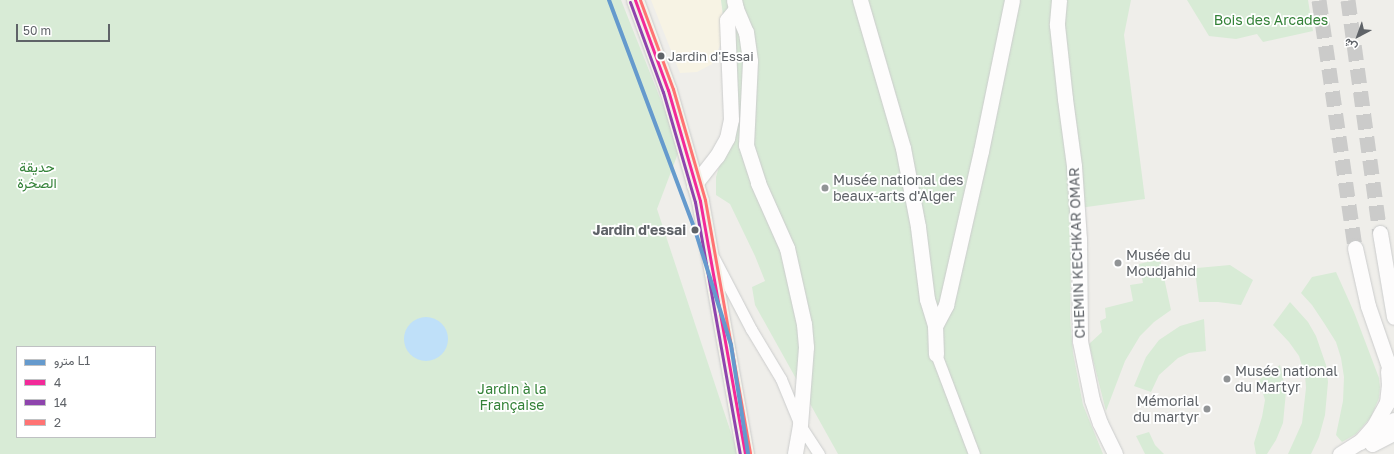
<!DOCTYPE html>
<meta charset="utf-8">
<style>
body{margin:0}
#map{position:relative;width:1394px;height:454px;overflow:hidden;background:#efeeea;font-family:"Golos Text",Vazirmatn,sans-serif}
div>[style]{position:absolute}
.commercial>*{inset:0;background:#f7f3e4}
.green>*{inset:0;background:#d8ebd6}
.water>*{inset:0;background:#bfe0f9}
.round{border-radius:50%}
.secondary-tunnel>*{height:15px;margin-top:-7.5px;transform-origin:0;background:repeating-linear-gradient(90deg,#cbcbca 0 15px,transparent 0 23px)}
.roads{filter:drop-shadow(0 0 1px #cbcccc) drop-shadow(0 0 1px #cbcccc)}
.street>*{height:11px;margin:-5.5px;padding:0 5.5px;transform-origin:5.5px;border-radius:5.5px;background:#fdfcfc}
.secondary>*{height:15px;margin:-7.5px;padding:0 7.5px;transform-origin:7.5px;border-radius:7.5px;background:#fdfcfc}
.primary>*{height:17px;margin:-8.5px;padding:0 8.5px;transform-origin:8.5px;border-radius:8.5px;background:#f4f2e9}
.bus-1>*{height:3px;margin:-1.5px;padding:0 1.5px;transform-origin:1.5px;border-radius:1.5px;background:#f22a99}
.bus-2>*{height:3px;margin:-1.5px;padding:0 1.5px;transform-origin:1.5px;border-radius:1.5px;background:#8e44ad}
.bus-3>*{height:3px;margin:-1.5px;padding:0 1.5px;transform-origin:1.5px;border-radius:1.5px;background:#ff7373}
.metro-1>*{height:4px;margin:-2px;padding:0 2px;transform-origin:2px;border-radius:2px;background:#659acd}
.dots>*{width:11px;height:11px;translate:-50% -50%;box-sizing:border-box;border:2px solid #fff;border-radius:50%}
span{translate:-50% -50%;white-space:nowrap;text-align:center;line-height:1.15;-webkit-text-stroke:3.5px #fff;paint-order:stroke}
.bus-label{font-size:13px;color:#5f6368}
.left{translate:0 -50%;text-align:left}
.park-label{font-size:14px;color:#348238}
.poi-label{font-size:14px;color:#5f6368}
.right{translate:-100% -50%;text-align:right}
.stop-label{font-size:14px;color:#5f6368;font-weight:700}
.street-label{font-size:14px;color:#5f6368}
.legend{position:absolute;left:16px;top:346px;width:140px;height:92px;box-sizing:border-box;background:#fff;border:1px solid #bfc1c3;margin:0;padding:5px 7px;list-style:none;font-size:12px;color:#5f6368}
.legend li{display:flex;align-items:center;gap:8px;height:20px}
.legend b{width:20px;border:1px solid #bfc1c3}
.north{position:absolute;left:1338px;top:16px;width:40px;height:40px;-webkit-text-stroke:3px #fff;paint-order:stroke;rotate:221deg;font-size:11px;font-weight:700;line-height:16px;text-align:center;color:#5f6368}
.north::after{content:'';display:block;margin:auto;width:14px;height:18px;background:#5f6368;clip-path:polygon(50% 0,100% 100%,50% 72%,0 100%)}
.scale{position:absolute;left:16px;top:24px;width:94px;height:18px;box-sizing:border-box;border:2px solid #5f6368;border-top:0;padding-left:5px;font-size:12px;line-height:14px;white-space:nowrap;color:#5f6368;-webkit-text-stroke:3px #fff;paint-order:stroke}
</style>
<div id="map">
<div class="commercial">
<div style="clip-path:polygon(651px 0,721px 0,724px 36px,712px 64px,697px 72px,680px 73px)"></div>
</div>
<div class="green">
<div style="clip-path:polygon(evenodd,0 0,621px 0,680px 148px,657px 209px,738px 454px,0 454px,0 0,17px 347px,155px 347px,155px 437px,17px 437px,17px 347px)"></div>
<div style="clip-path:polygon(721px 0,1131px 0,1124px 35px,1145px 199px,1072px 209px,1070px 317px,1073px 353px,1083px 405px,1103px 454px,838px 454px,755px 305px,752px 287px,765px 281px,755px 256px,730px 204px,716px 195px,716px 177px,736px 108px)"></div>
<div style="clip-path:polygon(1187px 0,1308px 0,1313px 31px,1263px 42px,1257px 34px,1236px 39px,1209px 36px)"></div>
<div style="clip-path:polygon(1160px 259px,1171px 310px,1154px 322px,1140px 336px,1125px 361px,1106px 411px,1089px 344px,1102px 332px,1100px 321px,1106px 318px,1105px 308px,1133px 301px,1130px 285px,1143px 283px,1139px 264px)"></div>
<div style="clip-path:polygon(1230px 265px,1253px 280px,1241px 305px,1218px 302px,1199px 302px,1195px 271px,1197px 268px)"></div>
<div style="clip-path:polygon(1336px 272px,1354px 312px,1379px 378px,1380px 387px,1379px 398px,1371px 417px,1356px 434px,1342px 442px,1336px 435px,1343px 401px,1344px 377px,1341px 358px,1336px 342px,1324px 323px,1312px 305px,1301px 293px,1312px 277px)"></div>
<div style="clip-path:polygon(1290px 302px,1308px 322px,1316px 336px,1326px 365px,1328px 382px,1325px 415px,1319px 437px,1311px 454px,1288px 454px,1302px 423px,1306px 388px,1305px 375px,1299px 356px,1289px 342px,1273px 325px)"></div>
<div style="clip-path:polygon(1204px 319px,1206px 351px,1189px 353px,1178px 358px,1159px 375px,1151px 392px,1134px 386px,1146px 357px,1159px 340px,1180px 326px)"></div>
<div style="clip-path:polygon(1280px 365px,1286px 392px,1283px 423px,1276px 440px,1267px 454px,1256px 454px,1254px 443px,1262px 417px,1265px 400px,1259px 380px)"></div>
<div style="clip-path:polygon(1149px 432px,1155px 445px,1164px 454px,1145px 454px,1136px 436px)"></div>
</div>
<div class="water">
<div class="round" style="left:404px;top:317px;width:44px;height:44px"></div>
</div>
<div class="secondary-tunnel">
<div style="left:1319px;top:0;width:251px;rotate:81.7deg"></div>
<div style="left:1348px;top:0;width:235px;rotate:82.2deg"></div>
</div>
<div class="roads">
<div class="street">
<div style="left:714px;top:258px;width:80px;rotate:62.5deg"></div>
<div style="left:751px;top:329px;width:58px;rotate:59deg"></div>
<div style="left:781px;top:379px;width:50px;rotate:67.6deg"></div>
<div style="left:800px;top:425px;width:35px;rotate:57deg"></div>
<div style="left:936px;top:354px;width:107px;rotate:69.2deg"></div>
</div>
<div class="secondary">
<div style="left:734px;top:0;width:9px;rotate:77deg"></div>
<div style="left:736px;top:9px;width:25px;rotate:67deg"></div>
<div style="left:746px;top:32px;width:29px;rotate:82deg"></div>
<div style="left:750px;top:61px;width:84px;rotate:92.7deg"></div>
<div style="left:746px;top:145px;width:40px;rotate:72deg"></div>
<div style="left:758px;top:183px;width:71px;rotate:66deg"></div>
<div style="left:787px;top:248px;width:78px;rotate:77.4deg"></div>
<div style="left:804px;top:324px;width:23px;rotate:85deg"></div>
<div style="left:806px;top:347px;width:78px;rotate:94.4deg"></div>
<div style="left:800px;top:425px;width:29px;rotate:100deg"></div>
<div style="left:860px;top:0;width:154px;rotate:73.8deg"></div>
<div style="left:903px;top:148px;width:80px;rotate:79.2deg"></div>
<div style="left:918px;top:227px;width:73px;rotate:82.9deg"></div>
<div style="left:927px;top:299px;width:28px;rotate:73deg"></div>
<div style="left:1059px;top:0;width:25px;rotate:95deg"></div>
<div style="left:1057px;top:25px;width:74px;rotate:83.8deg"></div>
<div style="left:1065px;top:99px;width:68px;rotate:82.3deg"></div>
<div style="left:1074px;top:166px;width:73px;rotate:86.1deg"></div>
<div style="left:1079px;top:239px;width:102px;rotate:89.4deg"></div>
<div style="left:1080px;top:341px;width:60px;rotate:78.5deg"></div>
<div style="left:1092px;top:400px;width:24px;rotate:71deg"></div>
<div style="left:1100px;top:423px;width:34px;rotate:64deg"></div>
<div style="left:694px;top:185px;width:37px;rotate:-52deg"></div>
<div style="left:717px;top:156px;width:21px;rotate:-61deg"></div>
<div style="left:727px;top:138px;width:19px;rotate:-78deg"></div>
<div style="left:731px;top:119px;width:99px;rotate:-92.3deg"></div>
<div style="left:727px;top:20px;width:14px;rotate:-51deg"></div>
<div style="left:1380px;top:233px;width:85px;rotate:80.5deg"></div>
<div style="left:1355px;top:248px;width:59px;rotate:77.4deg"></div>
<div style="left:1368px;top:306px;width:79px;rotate:70.9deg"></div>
<div style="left:936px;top:354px;width:28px;rotate:-92deg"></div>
<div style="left:935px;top:326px;width:24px;rotate:-62deg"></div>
<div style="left:946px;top:305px;width:158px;rotate:-77.2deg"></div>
<div style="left:981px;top:151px;width:154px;rotate:-78.4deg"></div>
<div style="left:1360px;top:442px;width:21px;rotate:-49deg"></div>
<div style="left:1374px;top:426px;width:26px;rotate:-61deg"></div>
<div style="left:1387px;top:403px;width:18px;rotate:-84deg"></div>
<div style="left:1389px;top:385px;width:14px;rotate:-94deg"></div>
<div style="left:1372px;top:444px;width:25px;rotate:-27deg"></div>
<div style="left:1340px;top:454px;width:64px;rotate:-32.2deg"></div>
</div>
<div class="primary">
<div style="left:635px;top:0;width:96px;rotate:69.9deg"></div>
<div style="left:668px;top:90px;width:116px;rotate:73.9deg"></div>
<div style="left:700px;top:201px;width:257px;rotate:79.9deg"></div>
</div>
</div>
<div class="bus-1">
<div style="left:635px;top:0;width:96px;rotate:69.9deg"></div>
<div style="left:668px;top:90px;width:116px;rotate:73.9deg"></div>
<div style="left:700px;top:201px;width:257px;rotate:79.9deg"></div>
</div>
<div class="bus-2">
<div style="left:630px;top:2px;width:96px;rotate:69.9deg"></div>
<div style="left:663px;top:92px;width:115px;rotate:73.8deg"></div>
<div style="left:695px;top:202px;width:256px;rotate:79.9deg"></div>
</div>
<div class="bus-3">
<div style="left:640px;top:0;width:95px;rotate:69.7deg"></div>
<div style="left:673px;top:89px;width:116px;rotate:73.9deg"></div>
<div style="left:705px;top:200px;width:257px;rotate:79.9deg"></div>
</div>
<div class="metro-1">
<div style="left:609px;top:0;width:246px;rotate:69.5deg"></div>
<div style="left:695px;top:230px;width:121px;rotate:72.6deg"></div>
<div style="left:731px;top:345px;width:110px;rotate:81.1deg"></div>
</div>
<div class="dots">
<div style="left:661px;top:56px;background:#5f6368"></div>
<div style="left:825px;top:188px;background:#919496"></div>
<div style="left:695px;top:230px;background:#5f6368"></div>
<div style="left:1118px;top:263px;background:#919496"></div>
<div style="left:1227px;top:379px;background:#919496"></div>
<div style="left:1207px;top:409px;background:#919496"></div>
</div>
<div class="bus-label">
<span class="left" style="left:668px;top:56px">Jardin d'Essai</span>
</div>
<div class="park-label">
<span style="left:1271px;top:20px">Bois des Arcades</span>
<span style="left:37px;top:175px">حديقة<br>الصخرة</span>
<span style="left:512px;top:397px">Jardin à la<br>Française</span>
</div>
<div class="poi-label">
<span class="left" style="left:833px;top:188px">Musée national des<br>beaux-arts d'Alger</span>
<span class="left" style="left:1126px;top:263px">Musée du<br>Moudjahid</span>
<span class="left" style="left:1235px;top:379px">Musée national<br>du Martyr</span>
<span class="right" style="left:1199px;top:409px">Mémorial<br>du martyr</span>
</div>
<div class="stop-label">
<span class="right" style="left:686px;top:230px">Jardin d'essai</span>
</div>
<div class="street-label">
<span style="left:1077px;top:253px;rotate:-92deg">CHEMIN KECHKAR OMAR</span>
</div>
<ul class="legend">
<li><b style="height:5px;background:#659acd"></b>مترو L1</li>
<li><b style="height:5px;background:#f22a99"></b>4</li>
<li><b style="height:5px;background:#8e44ad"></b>14</li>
<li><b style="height:5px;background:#ff7373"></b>2</li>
</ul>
<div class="north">ش</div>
<div class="scale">50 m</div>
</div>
